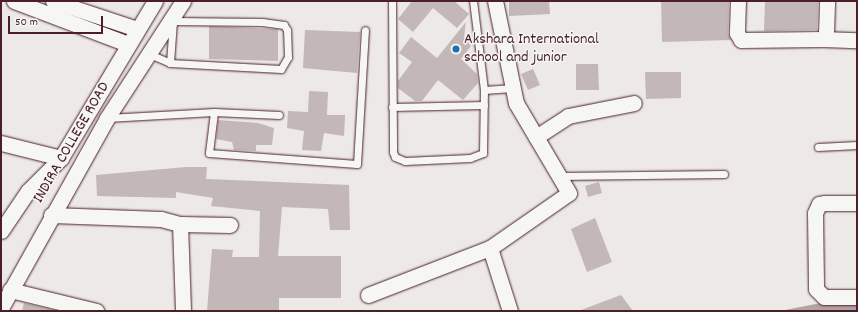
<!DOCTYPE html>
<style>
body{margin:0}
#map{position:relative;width:858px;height:312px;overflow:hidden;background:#ece9e6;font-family:Dekko,sans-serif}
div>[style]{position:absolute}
.water>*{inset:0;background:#b1a2a3}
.building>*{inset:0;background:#c4b7b7}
.roads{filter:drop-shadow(0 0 1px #4a1f2b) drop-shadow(0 0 1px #4a1f2b)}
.service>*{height:7px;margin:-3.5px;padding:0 3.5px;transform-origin:3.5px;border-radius:3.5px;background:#f6f6f2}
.minor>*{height:15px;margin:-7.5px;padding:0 7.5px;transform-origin:7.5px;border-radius:7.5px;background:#f6f6f2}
.dots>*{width:11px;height:11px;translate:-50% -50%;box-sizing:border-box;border:2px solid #f6f6f2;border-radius:50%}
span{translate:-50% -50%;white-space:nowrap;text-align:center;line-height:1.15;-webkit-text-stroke:3px #f6f6f2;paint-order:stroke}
.poi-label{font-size:16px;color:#4a1f2b}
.left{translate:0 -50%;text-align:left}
.street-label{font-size:16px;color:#4a1f2b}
.frame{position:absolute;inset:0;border:2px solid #4a1f2b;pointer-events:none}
.scale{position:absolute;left:8px;top:16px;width:95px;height:18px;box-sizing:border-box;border:2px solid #4a1f2b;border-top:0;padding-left:5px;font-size:12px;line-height:14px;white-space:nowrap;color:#4a1f2b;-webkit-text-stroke:3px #f6f6f2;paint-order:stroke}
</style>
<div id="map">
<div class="water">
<div style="clip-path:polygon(821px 303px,857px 304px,857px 311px,780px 311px)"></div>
</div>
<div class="building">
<div style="clip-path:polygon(412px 1px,454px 1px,469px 14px,457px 28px,433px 8px,413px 32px,398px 19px)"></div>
<div style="clip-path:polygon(509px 1px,549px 1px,550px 14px,509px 16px)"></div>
<div style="clip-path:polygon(661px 1px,729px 1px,728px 33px,731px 40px,662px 42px)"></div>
<div style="clip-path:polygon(765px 1px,818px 1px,817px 30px,764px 31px)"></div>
<div style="clip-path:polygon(466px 22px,464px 37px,471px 46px,461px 59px,477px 74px,478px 83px,463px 100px,438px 80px,422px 101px,415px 101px,398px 88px,398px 81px,412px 62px,399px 53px,411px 37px,437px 58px)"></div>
<div style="clip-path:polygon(209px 26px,278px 29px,278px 61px,209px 59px)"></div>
<div style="clip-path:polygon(305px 30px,360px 32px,357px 73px,303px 68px)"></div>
<div style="clip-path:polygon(576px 64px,598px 64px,599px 90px,576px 90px)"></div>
<div style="clip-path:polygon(533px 69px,540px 85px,528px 90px,521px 74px)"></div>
<div style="clip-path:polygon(645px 72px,681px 72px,681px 98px,646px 99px)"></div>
<div style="clip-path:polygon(309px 91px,328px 92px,327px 115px,345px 115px,344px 136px,324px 133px,321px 151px,302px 150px,304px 131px,287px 128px,288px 111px,308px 112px)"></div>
<div style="clip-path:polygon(218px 120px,258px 123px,274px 128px,272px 145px,256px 145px,256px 151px,234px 150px,232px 142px,216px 139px)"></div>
<div style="clip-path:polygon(186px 167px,207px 167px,206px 179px,349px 185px,350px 230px,330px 230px,328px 209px,282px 207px,278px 256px,341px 256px,341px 298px,279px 298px,279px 311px,207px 311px,212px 249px,233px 250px,232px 257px,259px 257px,260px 211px,211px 206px,213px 198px,176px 192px,176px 198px,97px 196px,96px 175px)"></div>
<div style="clip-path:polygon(599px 182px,602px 193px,588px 197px,585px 186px)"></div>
<div style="clip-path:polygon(595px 218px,612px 262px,587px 272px,571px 229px)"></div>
<div style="clip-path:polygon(621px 295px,633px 311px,581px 311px,581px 310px)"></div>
<div style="clip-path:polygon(24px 303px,58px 311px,22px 311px)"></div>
</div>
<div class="roads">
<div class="service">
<div style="left:392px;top:1px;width:151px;rotate:89.6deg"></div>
<div style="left:393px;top:152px;width:5px;rotate:68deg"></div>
<div style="left:395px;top:157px;width:11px;rotate:22deg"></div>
<div style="left:405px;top:161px;width:65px;rotate:-2.6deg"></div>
<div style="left:470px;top:158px;width:14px;rotate:-21deg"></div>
<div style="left:483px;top:153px;width:63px;rotate:-89.1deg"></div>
<div style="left:484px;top:90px;width:90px;rotate:-97deg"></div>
<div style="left:147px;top:53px;width:25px;rotate:23deg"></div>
<div style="left:170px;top:63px;width:111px;rotate:3.1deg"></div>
<div style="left:281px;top:69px;width:14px;rotate:-60deg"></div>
<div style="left:288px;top:57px;width:27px;rotate:-92deg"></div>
<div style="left:287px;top:30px;width:6px;rotate:-121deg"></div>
<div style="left:284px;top:25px;width:22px;rotate:-172deg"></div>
<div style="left:262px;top:22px;width:89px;rotate:-179.4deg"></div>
<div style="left:173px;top:21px;width:42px;rotate:94.1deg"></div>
<div style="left:484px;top:90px;width:29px;rotate:-4deg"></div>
<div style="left:392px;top:107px;width:92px;rotate:-1.2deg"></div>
<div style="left:214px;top:112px;width:41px;rotate:97deg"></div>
<div style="left:209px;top:153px;width:148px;rotate:4.3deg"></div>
<div style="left:357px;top:164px;width:134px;rotate:-86.6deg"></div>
<div style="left:107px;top:118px;width:107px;rotate:-3.2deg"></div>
<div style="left:214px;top:112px;width:65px;rotate:2.6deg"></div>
<div style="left:818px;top:147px;width:39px;rotate:-3deg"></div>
<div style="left:559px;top:176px;width:165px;rotate:-0.7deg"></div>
</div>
<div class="minor">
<div style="left:14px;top:1px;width:122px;rotate:20.7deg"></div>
<div style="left:53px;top:1px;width:89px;rotate:18.4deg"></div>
<div style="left:738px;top:1px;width:32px;rotate:92deg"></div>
<div style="left:737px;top:33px;width:8px;rotate:60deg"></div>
<div style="left:741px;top:40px;width:82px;rotate:-0.7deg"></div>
<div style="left:823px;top:39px;width:7px;rotate:-63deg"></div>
<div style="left:826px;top:33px;width:32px;rotate:-88deg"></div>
<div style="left:823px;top:39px;width:34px;rotate:2deg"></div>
<div style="left:536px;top:137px;width:38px;rotate:-33deg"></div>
<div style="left:568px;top:116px;width:67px;rotate:-11.1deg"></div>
<div style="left:1px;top:143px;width:62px;rotate:14deg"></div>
<div style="left:857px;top:203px;width:32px;rotate:180deg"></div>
<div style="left:825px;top:203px;width:6px;rotate:171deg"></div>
<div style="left:819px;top:204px;width:10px;rotate:114deg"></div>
<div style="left:815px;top:213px;width:76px;rotate:89.2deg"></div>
<div style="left:816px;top:289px;width:11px;rotate:45deg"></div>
<div style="left:824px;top:297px;width:33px"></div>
<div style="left:51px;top:215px;width:110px;rotate:2.1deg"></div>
<div style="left:161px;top:219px;width:20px;rotate:15deg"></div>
<div style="left:180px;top:224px;width:87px;rotate:88deg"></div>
<div style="left:180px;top:224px;width:50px;rotate:1.1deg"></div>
<div style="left:1px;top:231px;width:48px;rotate:-56deg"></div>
<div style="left:28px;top:191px;width:47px;rotate:-45deg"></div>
<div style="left:61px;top:158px;width:183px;rotate:-59.1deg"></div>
<div style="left:490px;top:248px;width:66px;rotate:72.4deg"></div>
<div style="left:10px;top:290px;width:89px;rotate:13.7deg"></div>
<div style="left:368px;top:295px;width:131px;rotate:-21.1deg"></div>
<div style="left:490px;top:248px;width:96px;rotate:-34.8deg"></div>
<div style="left:569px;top:193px;width:104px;rotate:-120.5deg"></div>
<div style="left:516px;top:103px;width:104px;rotate:-101.6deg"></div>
<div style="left:1px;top:308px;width:218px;rotate:-60.8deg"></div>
<div style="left:107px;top:118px;width:140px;rotate:-57deg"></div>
</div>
</div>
<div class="dots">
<div style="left:456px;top:49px;background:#1f6fb2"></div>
</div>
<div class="poi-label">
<span class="left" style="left:464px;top:49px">Akshara International<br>school and junior</span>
</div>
<div class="street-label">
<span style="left:72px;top:143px;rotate:-60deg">INDIRA COLLEGE ROAD</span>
</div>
<div class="frame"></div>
<div class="scale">50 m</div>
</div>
